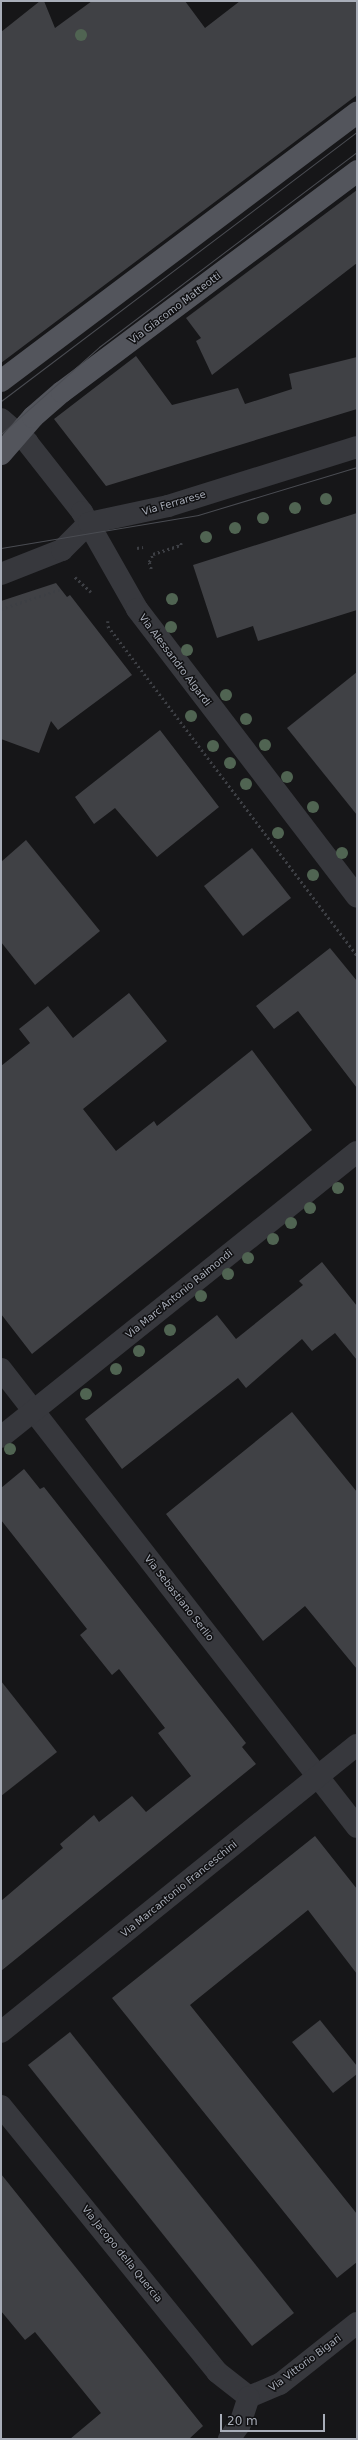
<!DOCTYPE html>
<style>
body{margin:0}
#map{position:relative;width:358px;height:2440px;overflow:hidden;background:#161618;font-family:"DejaVu Sans",sans-serif}
div>[style]{position:absolute}
.building>*{inset:0;background:#404145}
.path>*{height:2.5px;margin-top:-1.25px;transform-origin:0;background:repeating-linear-gradient(90deg,#3d3f44 0 2px,transparent 0 5px)}
.minor>*{height:22px;margin:-11px;padding:0 11px;transform-origin:11px;border-radius:11px;background:#37383d}
.major>*{height:22px;margin:-11px;padding:0 11px;transform-origin:11px;border-radius:11px;background:#53555c}
.tram>*{height:1px;margin:-0.5px;padding:0 0.5px;transform-origin:0.5px;border-radius:0.5px;background:#4a4c52}
.trees>*{width:12px;height:12px;margin:-6px;border-radius:50%;background:#506452}
span{translate:-50% -50%;white-space:nowrap;text-align:center;line-height:1.15;-webkit-text-stroke:3px #111113;paint-order:stroke}
.street-label{font-size:10px;color:#a8adb8}
.frame{position:absolute;inset:0;border:2px solid #a8adb8;pointer-events:none}
.scale{position:absolute;left:220px;top:2414px;width:105px;height:18px;box-sizing:border-box;border:2px solid #a8adb8;border-top:0;padding-left:5px;font-size:12px;line-height:14px;white-space:nowrap;color:#a8adb8;-webkit-text-stroke:3px #111113;paint-order:stroke}
</style>
<div id="map">
<div class="building">
<div style="clip-path:polygon(40px 1px,44px 1px,55px 28px,92px 1px,185px 1px,205px 28px,240px 1px,357px 1px,357px 95px,1px 363px,1px 32px)"></div>
<div style="clip-path:polygon(357px 190px,357px 263px,212px 375px,196px 341px,201px 338px,186px 318px)"></div>
<div style="clip-path:polygon(136px 356px,172px 405px,238px 388px,245px 404px,292px 389px,289px 374px,357px 357px,357px 409px,106px 486px,54px 419px)"></div>
<div style="clip-path:polygon(357px 513px,357px 610px,258px 641px,253px 626px,217px 638px,193px 565px)"></div>
<div style="clip-path:polygon(56px 583px,67px 597px,70px 595px,132px 675px,58px 730px,51px 721px,39px 753px,1px 739px,1px 601px)"></div>
<div style="clip-path:polygon(357px 672px,357px 815px,287px 728px)"></div>
<div style="clip-path:polygon(160px 730px,219px 807px,157px 857px,115px 808px,94px 824px,75px 797px)"></div>
<div style="clip-path:polygon(26px 840px,100px 931px,35px 985px,1px 942px,1px 862px)"></div>
<div style="clip-path:polygon(252px 848px,291px 898px,243px 936px,204px 886px)"></div>
<div style="clip-path:polygon(330px 948px,357px 981px,357px 1088px,298px 1011px,274px 1029px,256px 1006px)"></div>
<div style="clip-path:polygon(129px 993px,167px 1041px,83px 1109px,116px 1151px,154px 1121px,157px 1126px,252px 1050px,312px 1130px,32px 1354px,1px 1314px,1px 1066px,30px 1043px,19px 1029px,48px 1006px,73px 1038px)"></div>
<div style="clip-path:polygon(322px 1262px,357px 1306px,357px 1360px,335px 1333px,312px 1351px,302px 1339px,246px 1388px,238px 1378px,122px 1469px,85px 1419px,217px 1315px,236px 1339px,303px 1285px,299px 1281px)"></div>
<div style="clip-path:polygon(292px 1412px,357px 1492px,357px 1669px,305px 1606px,263px 1641px,166px 1514px)"></div>
<div style="clip-path:polygon(24px 1469px,40px 1489px,44px 1487px,246px 1743px,242px 1747px,256px 1764px,1px 1971px,1px 1901px,63px 1848px,60px 1844px,94px 1815px,99px 1822px,132px 1796px,146px 1812px,191px 1776px,158px 1733px,165px 1728px,119px 1669px,112px 1675px,80px 1635px,87px 1629px,1px 1520px,1px 1488px)"></div>
<div style="clip-path:polygon(1px 1681px,57px 1752px,1px 1796px)"></div>
<div style="clip-path:polygon(315px 1836px,357px 1889px,357px 1974px,308px 1910px,190px 2005px,357px 2214px,357px 2262px,337px 2278px,112px 1998px)"></div>
<div style="clip-path:polygon(320px 2020px,357px 2066px,357px 2074px,333px 2093px,292px 2042px)"></div>
<div style="clip-path:polygon(70px 2032px,294px 2313px,252px 2346px,28px 2065px)"></div>
<div style="clip-path:polygon(1px 2174px,203px 2426px,189px 2439px,70px 2439px,101px 2413px,35px 2332px,25px 2340px,1px 2311px)"></div>
</div>
<div class="path">
<div style="left:137px;top:548px;width:6px;rotate:-9deg"></div>
<div style="left:151px;top:569px;width:7px;rotate:-106deg"></div>
<div style="left:149px;top:562px;width:9px;rotate:-63deg"></div>
<div style="left:153px;top:554px;width:29px;rotate:-18deg"></div>
<div style="left:181px;top:545px;width:3px;rotate:-108deg"></div>
<div style="left:75px;top:577px;width:22px;rotate:43deg"></div>
<div style="left:1px;top:609px;width:63px;rotate:-18.4deg"></div>
<div style="left:108px;top:621px;width:5px;rotate:90deg"></div>
<div style="left:108px;top:626px;width:413px;rotate:52.9deg"></div>
</div>
<div class="minor">
<div style="left:1px;top:419px;width:35px;rotate:41deg"></div>
<div style="left:27px;top:442px;width:89px;rotate:51.8deg"></div>
<div style="left:82px;top:512px;width:112px;rotate:60.4deg"></div>
<div style="left:137px;top:609px;width:362px;rotate:52.6deg"></div>
<div style="left:1px;top:574px;width:66px;rotate:-21.5deg"></div>
<div style="left:62px;top:550px;width:38px;rotate:-45deg"></div>
<div style="left:89px;top:523px;width:81px;rotate:-12.1deg"></div>
<div style="left:168px;top:506px;width:198px;rotate:-17.3deg"></div>
<div style="left:1px;top:1369px;width:580px;rotate:52.14deg"></div>
<div style="left:1px;top:1437px;width:456px;rotate:-38.7deg"></div>
<div style="left:1px;top:2032px;width:457px;rotate:-38.9deg"></div>
<div style="left:1px;top:2106px;width:343px;rotate:50.9deg"></div>
<div style="left:217px;top:2372px;width:41px;rotate:38deg"></div>
<div style="left:249px;top:2397px;width:34px;rotate:-23deg"></div>
<div style="left:280px;top:2384px;width:98px;rotate:-38.4deg"></div>
<div style="left:229px;top:2439px;width:19px;rotate:-54deg"></div>
<div style="left:240px;top:2424px;width:28px;rotate:-72deg"></div>
</div>
<div class="major">
<div style="left:1px;top:381px;width:446px;rotate:-37deg"></div>
<div style="left:1px;top:454px;width:49px;rotate:-49.1deg"></div>
<div style="left:33px;top:417px;width:38px;rotate:-41deg"></div>
<div style="left:62px;top:392px;width:369px;rotate:-36.8deg"></div>
</div>
<div class="tram">
<div style="left:1px;top:401px;width:446px;rotate:-37.1deg"></div>
<div style="left:1px;top:434px;width:131px;rotate:-41.6deg"></div>
<div style="left:99px;top:347px;width:323px;rotate:-37.1deg"></div>
<div style="left:1px;top:548px;width:200px;rotate:-9.5deg"></div>
<div style="left:198px;top:515px;width:166px;rotate:-16.8deg"></div>
</div>
<div class="trees">
<div style="left:81px;top:35px"></div>
<div style="left:326px;top:499px"></div>
<div style="left:295px;top:508px"></div>
<div style="left:263px;top:518px"></div>
<div style="left:235px;top:528px"></div>
<div style="left:206px;top:537px"></div>
<div style="left:172px;top:599px"></div>
<div style="left:171px;top:627px"></div>
<div style="left:187px;top:650px"></div>
<div style="left:226px;top:695px"></div>
<div style="left:191px;top:716px"></div>
<div style="left:246px;top:719px"></div>
<div style="left:265px;top:745px"></div>
<div style="left:213px;top:746px"></div>
<div style="left:230px;top:763px"></div>
<div style="left:287px;top:777px"></div>
<div style="left:246px;top:784px"></div>
<div style="left:313px;top:807px"></div>
<div style="left:278px;top:833px"></div>
<div style="left:342px;top:853px"></div>
<div style="left:313px;top:875px"></div>
<div style="left:338px;top:1188px"></div>
<div style="left:310px;top:1208px"></div>
<div style="left:291px;top:1223px"></div>
<div style="left:273px;top:1239px"></div>
<div style="left:248px;top:1258px"></div>
<div style="left:228px;top:1274px"></div>
<div style="left:201px;top:1296px"></div>
<div style="left:170px;top:1330px"></div>
<div style="left:139px;top:1351px"></div>
<div style="left:116px;top:1369px"></div>
<div style="left:86px;top:1394px"></div>
<div style="left:10px;top:1449px"></div>
</div>
<div class="street-label">
<span style="left:175px;top:308px;rotate:-37deg">Via Giacomo Matteotti</span>
<span style="left:174px;top:503px;rotate:-16deg">Via Ferrarese</span>
<span style="left:175px;top:660px;rotate:53deg">Via Alessandro Algardi</span>
<span style="left:179px;top:1294px;rotate:-39deg">Via Marc'Antonio Raimondi</span>
<span style="left:179px;top:1598px;rotate:52deg">Via Sebastiano Serlio</span>
<span style="left:179px;top:1889px;rotate:-39deg">Via Marcantonio Franceschini</span>
<span style="left:122px;top:2254px;rotate:51deg">Via Jacopo della Quercia</span>
<span style="left:305px;top:2363px;rotate:-37deg">Via Vittorio Bigari</span>
</div>
<div class="frame"></div>
<div class="scale">20 m</div>
</div>
